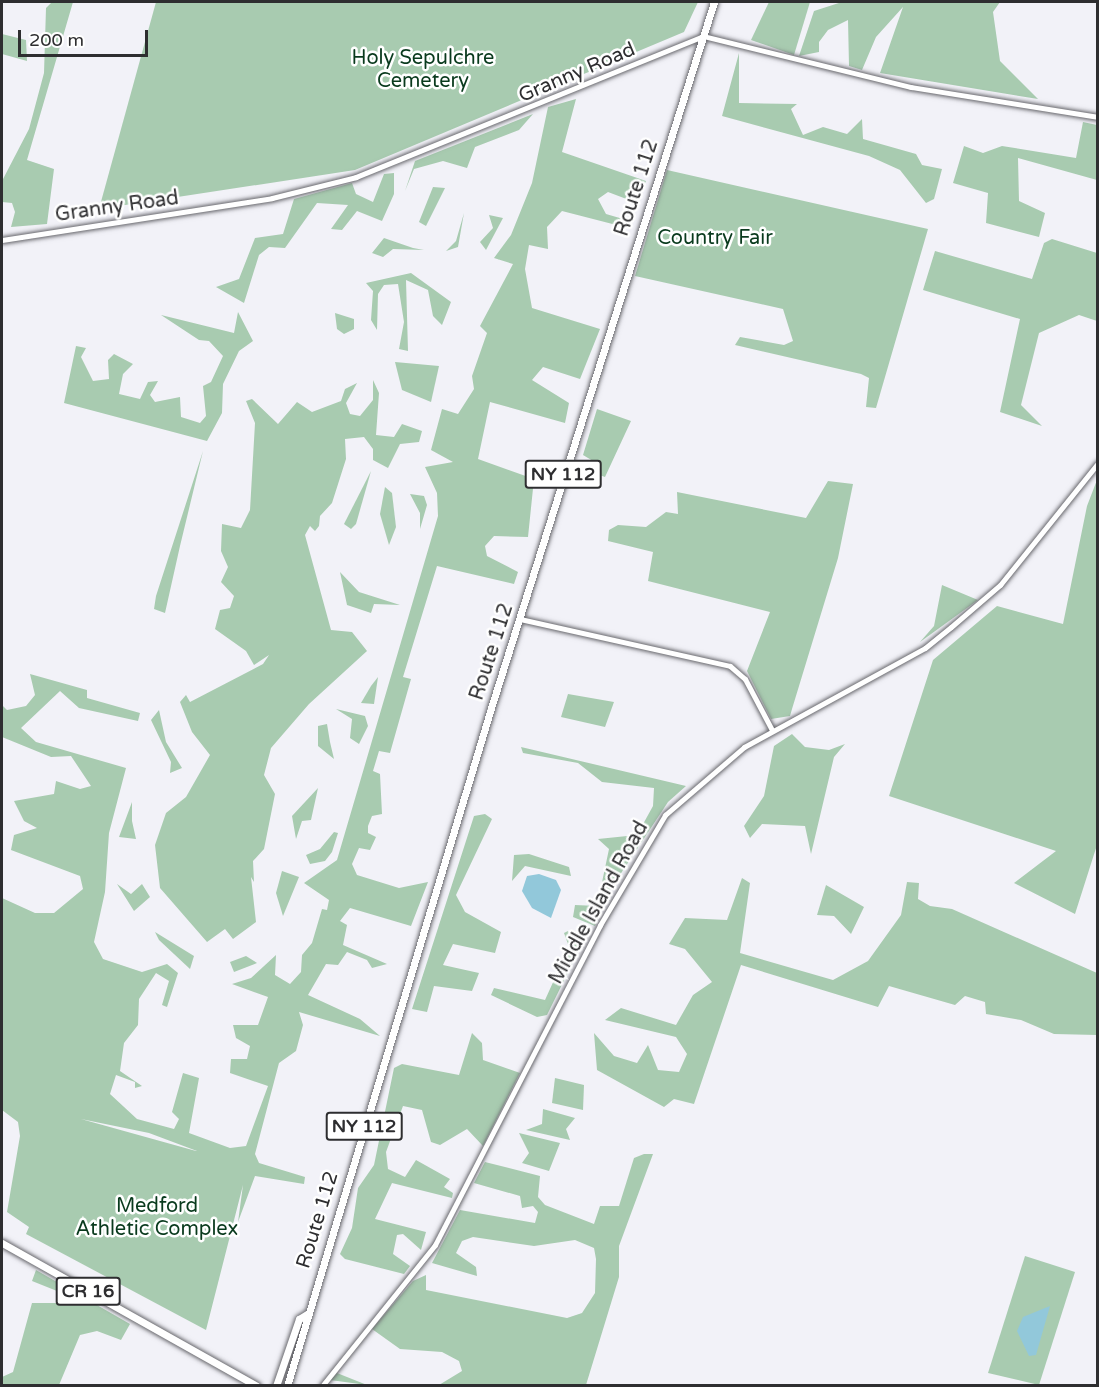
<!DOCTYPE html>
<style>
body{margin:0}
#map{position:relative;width:1099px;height:1387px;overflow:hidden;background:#f2f2f8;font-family:"Varela Round",sans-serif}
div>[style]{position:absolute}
.green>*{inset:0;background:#a8cbb0}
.water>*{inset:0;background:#92c8da}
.roads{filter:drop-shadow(0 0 2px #68686d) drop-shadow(0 0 2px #68686d)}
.tertiary>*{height:5px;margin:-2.5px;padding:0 2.5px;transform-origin:2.5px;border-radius:2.5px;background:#fff}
.primary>*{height:7px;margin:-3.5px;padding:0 3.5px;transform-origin:3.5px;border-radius:3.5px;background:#fff}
span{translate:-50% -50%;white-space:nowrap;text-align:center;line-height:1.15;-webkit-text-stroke:5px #fff;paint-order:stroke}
.shield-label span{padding:2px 4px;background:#fff;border:2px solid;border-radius:4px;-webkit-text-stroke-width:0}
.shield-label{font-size:18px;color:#2e2e30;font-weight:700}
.park-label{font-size:20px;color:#093a1d}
.street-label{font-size:20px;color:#2e2e30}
.frame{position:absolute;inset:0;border:3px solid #2e2e30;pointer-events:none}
.scale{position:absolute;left:18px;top:30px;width:130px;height:27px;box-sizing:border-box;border:3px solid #2e2e30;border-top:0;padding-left:8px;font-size:18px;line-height:21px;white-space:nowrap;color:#2e2e30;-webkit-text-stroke:4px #fff;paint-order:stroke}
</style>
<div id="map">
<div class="green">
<div style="clip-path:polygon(52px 2px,73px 2px,27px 160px,54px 169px,47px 224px,11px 227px,15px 212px,12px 203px,2px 202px,2px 181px,29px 129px,44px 73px,46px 8px)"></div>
<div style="clip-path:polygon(156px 2px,698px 2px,684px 32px,355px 170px,99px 209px)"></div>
<div style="clip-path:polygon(769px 2px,810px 2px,794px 55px,751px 40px)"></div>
<div style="clip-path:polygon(842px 2px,1000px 2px,993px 12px,1000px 61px,1038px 99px,880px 73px,903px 7px,876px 37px,862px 70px,849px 66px,848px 20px,828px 30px,819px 42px,819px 52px,799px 56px,814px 11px)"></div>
<div style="clip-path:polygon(2px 34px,26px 40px,27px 61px,2px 54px)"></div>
<div style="clip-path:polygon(739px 53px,739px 103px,797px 104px,791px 109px,803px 135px,823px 127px,847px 134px,862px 119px,863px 139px,916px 154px,922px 165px,942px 169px,934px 199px,926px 203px,900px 170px,869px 156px,722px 116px)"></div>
<div style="clip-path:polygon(evenodd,576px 99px,562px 152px,646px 181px,637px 203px,608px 192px,598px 199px,606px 214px,630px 221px,628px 228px,562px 211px,547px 227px,548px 249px,529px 245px,525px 269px,532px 308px,600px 329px,580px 379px,543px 367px,532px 380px,569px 403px,565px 423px,490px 402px,478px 459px,534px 479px,528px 537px,494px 536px,485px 546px,487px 556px,518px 572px,514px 584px,437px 566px,403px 677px,411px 679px,390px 753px,379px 751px,373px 771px,380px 774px,382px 814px,372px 816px,368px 826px,368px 833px,376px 837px,370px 850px,359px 848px,352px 864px,357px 875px,399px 888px,428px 882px,411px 926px,350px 908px,340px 921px,347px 925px,343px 945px,387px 964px,372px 968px,367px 960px,347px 952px,338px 965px,326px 964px,308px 995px,360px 1019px,380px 1036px,299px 1012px,303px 1025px,296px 1051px,279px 1063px,255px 1154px,259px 1163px,305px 1177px,304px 1184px,255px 1176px,238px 1222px,243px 1185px,206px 1330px,26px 1234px,29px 1227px,7px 1212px,20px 1136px,18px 1122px,2px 1110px,2px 898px,35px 913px,54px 913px,83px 889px,80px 876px,11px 850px,14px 835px,37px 828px,24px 821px,14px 801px,54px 794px,56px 781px,80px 789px,91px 786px,71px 756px,51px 757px,2px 737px,2px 705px,7px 710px,26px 706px,35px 695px,30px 674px,87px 690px,87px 698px,140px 713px,138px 721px,79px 708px,60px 691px,21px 728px,36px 742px,126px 768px,109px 833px,105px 892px,94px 942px,103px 959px,142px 972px,167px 964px,178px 973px,167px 1007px,162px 1005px,169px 981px,156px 973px,139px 999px,138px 1025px,124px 1043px,120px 1071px,142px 1086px,135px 1088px,135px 1082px,116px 1075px,110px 1094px,137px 1119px,174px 1129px,179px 1119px,172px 1112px,183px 1073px,199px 1078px,189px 1133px,230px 1148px,246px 1146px,268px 1086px,230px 1073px,231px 1059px,247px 1059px,250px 1046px,236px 1038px,233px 1025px,258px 1025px,268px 997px,232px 984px,251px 978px,276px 955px,275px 975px,290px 984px,301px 972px,302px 955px,312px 943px,322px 909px,327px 910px,329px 900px,304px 883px,337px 860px,438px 516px,437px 493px,425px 467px,453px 462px,431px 450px,442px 409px,458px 414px,474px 389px,472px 376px,487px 333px,480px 326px,513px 264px,494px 258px,511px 235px,532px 183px,548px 107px,576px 99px,81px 1119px,149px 1133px,197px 1151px,196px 1151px,81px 1119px)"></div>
<div style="clip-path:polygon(533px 114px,519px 130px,475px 147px,467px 168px,443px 161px,414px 169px,405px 191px,415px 161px)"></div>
<div style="clip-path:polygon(1083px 122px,1097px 125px,1097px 180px,1018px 158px,1019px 201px,1045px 213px,1039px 237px,986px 223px,988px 193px,953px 183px,964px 146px,983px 153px,1002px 146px,1076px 158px)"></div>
<div style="clip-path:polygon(667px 170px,928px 229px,876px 408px,866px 407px,869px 378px,861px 374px,735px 345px,740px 337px,784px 345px,793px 341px,783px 309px,635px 276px)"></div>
<div style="clip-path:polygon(394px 173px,394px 194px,382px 221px,357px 211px,342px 230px,331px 229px,348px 205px,317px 203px,285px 248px,269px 247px,259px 255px,244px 303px,216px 287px,239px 279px,255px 238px,283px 234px,294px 199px,352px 183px,356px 194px,373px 202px,384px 174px)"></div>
<div style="clip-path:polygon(433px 187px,445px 188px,426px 226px,419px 222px)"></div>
<div style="clip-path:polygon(464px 213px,458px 247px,446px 251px,456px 241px)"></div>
<div style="clip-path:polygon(489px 215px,503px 218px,486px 250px,480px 242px,493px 228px)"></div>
<div style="clip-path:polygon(384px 238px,413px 248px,424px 250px,393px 249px,383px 257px,372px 253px)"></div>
<div style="clip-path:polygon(1052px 239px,1097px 253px,1097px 321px,1079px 315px,1039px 333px,1021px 405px,1042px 426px,1000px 412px,1020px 319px,923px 290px,935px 251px,1032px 279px,1044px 243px)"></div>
<div style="clip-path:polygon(411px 273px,451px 302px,442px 325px,433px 316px,428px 290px,406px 280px,408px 351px,399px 349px,404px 322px,398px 284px,384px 285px,378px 294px,377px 330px,371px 320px,373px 291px,366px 283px)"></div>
<div style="clip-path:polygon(238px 312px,253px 341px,239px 351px,223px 384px,222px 413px,207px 441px,64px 403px,76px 346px,86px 348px,81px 357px,93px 381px,109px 379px,108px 360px,114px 354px,133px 364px,123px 374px,119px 394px,140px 399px,148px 382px,158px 381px,150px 395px,155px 402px,180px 397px,181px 417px,200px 423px,206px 416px,203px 386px,211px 382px,223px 356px,209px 341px,199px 340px,161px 315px,234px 333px)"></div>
<div style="clip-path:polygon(335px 313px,354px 319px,354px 329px,344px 334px,337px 329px)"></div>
<div style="clip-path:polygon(395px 362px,439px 366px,431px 402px,402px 390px)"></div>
<div style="clip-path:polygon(373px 380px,379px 393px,376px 435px,394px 437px,402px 424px,422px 431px,419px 442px,400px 444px,388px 468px,373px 460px,373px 449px,364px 437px,345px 439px,346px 459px,332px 503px,320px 516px,319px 526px,315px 531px,310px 526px,305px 535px,331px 630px,352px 632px,367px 651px,309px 704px,271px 748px,264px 775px,275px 794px,264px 849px,253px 861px,254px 882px,251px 877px,256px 922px,233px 939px,225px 929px,207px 942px,160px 888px,155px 845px,166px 813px,186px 797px,210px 755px,192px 732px,180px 702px,186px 695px,190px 702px,263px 664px,269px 655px,254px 665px,246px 651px,215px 629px,220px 610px,230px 608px,234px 596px,221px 582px,228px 567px,221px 551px,222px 524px,241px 528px,250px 510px,255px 423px,246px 401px,252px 399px,278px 424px,297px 402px,312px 412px,341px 401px,345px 389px,357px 383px,346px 403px,350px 414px,360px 416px,373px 400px)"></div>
<div style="clip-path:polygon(597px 409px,631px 421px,605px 477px,591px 472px,593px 461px,583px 455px)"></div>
<div style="clip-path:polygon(203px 451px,180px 546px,165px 613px,154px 609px,156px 596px)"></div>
<div style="clip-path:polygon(371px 471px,356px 524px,351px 529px,344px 524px)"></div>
<div style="clip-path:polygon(1097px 480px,1097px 845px,1075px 914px,1014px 883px,1056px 851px,889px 796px,933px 660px,997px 606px,1063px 624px,1087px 506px)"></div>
<div style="clip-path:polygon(828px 481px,853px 484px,838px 558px,792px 709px,790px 716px,771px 719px,747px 671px,770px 612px,648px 581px,653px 552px,608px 541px,609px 530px,618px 525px,646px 527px,666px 512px,678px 514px,677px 492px,806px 518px)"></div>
<div style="clip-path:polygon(385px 487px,392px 493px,396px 527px,389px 545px,380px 514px)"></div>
<div style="clip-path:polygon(410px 494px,424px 496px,427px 505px,420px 529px,420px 513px)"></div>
<div style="clip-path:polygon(340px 572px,359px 592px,400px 605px,374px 604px,371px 613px,347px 605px)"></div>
<div style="clip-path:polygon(942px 585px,978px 600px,920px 642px,934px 626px)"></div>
<div style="clip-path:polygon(378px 677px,374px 704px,361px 703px,371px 686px)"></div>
<div style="clip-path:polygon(568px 694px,614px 702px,605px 727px,561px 717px)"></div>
<div style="clip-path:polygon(336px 709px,365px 716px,368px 726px,359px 744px,350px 738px,352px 719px)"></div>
<div style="clip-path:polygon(159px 710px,166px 742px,182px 768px,170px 773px,171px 762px,151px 720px)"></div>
<div style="clip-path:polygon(327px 724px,330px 742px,334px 759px,318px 746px,318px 726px)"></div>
<div style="clip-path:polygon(792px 734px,805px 747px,829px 750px,845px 744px,834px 757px,811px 854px,805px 826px,762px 824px,750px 838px,744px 826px,764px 796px,774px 746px)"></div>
<div style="clip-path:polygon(521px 747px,686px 786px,668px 802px,608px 893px,595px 926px,573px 917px,575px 905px,597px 906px,609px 849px,598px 839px,637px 835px,653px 806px,654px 788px,602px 782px,578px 763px,523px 753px)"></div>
<div style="clip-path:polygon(318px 788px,311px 820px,302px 821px,296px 839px,292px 816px)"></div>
<div style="clip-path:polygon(132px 802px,132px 821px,136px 839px,119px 837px)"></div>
<div style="clip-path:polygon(485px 814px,492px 819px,456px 895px,465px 912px,501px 932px,495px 953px,453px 944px,443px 965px,479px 973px,472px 991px,434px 986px,427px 1012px,412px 1009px,474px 816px)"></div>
<div style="clip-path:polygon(334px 832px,338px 833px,332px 852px,325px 861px,310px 864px,306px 855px,320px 849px)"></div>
<div style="clip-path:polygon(529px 854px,569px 867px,571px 876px,525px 866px,512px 881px,514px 855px)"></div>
<div style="clip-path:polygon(282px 871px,299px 877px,283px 916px,276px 893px)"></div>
<div style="clip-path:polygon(742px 878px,750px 883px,740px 953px,833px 980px,868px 961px,901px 915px,907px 882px,919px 883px,918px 899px,930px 906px,952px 909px,1097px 973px,1097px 1035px,1054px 1034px,1021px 1020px,986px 1014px,985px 1002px,965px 996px,955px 1005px,889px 986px,878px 1007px,741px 965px,694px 1104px,674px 1099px,664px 1107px,597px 1070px,594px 1033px,614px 1056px,637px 1063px,648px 1045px,658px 1070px,679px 1072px,687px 1054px,676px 1037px,605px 1020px,621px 1008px,676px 1025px,693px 995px,712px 982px,685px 949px,669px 944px,685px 918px,727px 920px)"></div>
<div style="clip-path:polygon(117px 884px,131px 894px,142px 884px,150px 897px,134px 911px)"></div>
<div style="clip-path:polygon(826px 885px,864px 907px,851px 934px,834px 916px,817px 915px)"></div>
<div style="clip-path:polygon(568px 931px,580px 948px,547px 1015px,537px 1017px,491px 995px,494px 988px,545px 1000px,569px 947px,564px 933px)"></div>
<div style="clip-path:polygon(155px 932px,194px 956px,190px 969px,159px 940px)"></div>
<div style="clip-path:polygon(246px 956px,257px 963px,234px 972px,230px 962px)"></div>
<div style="clip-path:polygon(472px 1033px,482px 1043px,483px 1060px,520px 1073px,483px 1146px,467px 1129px,440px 1145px,431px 1142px,422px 1110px,403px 1106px,386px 1152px,388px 1169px,405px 1177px,416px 1160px,450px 1179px,444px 1187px,453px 1193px,452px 1198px,392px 1183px,375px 1219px,426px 1232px,421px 1250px,403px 1234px,397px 1235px,393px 1254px,410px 1266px,404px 1274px,345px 1259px,340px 1254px,352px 1228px,358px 1188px,374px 1165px,394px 1068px,402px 1064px,459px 1075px)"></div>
<div style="clip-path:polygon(555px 1078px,584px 1085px,583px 1110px,552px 1103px)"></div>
<div style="clip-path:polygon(543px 1109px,575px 1118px,566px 1129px,570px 1140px,526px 1130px,542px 1124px)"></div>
<div style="clip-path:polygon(519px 1133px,560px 1143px,549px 1171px,522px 1163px,529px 1153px)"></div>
<div style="clip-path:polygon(644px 1154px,653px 1154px,619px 1246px,619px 1277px,586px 1385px,439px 1385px,462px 1371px,459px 1361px,442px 1352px,400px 1349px,372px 1329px,413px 1281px,426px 1275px,426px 1290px,567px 1318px,582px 1313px,595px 1293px,596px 1259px,594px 1248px,575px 1240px,534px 1246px,473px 1237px,462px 1241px,456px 1253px,476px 1267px,477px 1276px,432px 1263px,460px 1210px,535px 1223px,538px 1212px,533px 1206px,522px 1208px,520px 1196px,474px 1183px,485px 1162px,540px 1176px,538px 1197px,545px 1205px,594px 1224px,600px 1206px,619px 1206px,634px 1158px)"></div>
<div style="clip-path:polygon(1025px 1256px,1075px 1272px,1039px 1385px,988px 1373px)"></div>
<div style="clip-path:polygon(36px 1270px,130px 1324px,121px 1340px,97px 1331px,80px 1335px,59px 1385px,2px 1385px,2px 1377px,13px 1372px,32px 1303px,62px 1303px,67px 1295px,32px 1281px)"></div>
<div style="clip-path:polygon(337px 1373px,367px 1385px,330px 1380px)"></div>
</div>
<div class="water">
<div style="clip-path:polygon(539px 874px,556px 880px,561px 890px,551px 918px,532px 908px,522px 891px,527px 876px)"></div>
<div style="clip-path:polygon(1050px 1306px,1036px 1355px,1029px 1356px,1017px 1331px,1023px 1317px)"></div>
</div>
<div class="roads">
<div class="tertiary">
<div style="left:2px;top:240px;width:273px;rotate:-8.8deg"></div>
<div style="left:272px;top:198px;width:87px;rotate:-14deg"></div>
<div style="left:356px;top:177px;width:375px;rotate:-22.1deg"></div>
<div style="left:703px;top:36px;width:214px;rotate:13.8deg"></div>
<div style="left:911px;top:87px;width:189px;rotate:9.1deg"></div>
<div style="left:520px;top:619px;width:215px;rotate:12.6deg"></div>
<div style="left:730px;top:666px;width:20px;rotate:41deg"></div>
<div style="left:745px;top:679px;width:58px;rotate:62.1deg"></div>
<div style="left:322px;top:1386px;width:181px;rotate:-51.3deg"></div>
<div style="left:435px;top:1245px;width:360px;rotate:-62.7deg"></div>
<div style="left:600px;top:925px;width:128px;rotate:-59.4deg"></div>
<div style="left:665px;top:815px;width:104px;rotate:-40.7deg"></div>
<div style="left:744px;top:747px;width:206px;rotate:-28.7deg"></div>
<div style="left:925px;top:648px;width:33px;rotate:-39deg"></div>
<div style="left:951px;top:627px;width:65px;rotate:-40.6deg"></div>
<div style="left:1000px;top:585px;width:156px;rotate:-51.2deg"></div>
</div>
<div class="primary">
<div style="left:2px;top:1243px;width:292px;rotate:29.3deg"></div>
<div style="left:276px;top:1386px;width:71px;rotate:-71.1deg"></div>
<div style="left:299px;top:1319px;width:9px;rotate:-32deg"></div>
<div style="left:287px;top:1386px;width:708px;rotate:-73.25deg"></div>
<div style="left:491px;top:708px;width:740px;rotate:-72.47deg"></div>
</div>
</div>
<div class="shield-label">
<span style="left:563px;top:474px">NY 112</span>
<span style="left:364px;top:1126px">NY 112</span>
<span style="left:88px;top:1291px">CR 16</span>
</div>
<div class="park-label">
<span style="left:423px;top:70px">Holy Sepulchre<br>Cemetery</span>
<span style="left:715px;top:238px">Country Fair</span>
<span style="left:157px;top:1218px">Medford<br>Athletic Complex</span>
</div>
<div class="street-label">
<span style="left:577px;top:73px;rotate:-23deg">Granny Road</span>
<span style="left:637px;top:188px;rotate:-72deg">Route 112</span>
<span style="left:117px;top:207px;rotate:-8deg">Granny Road</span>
<span style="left:492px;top:652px;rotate:-72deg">Route 112</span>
<span style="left:599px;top:903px;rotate:-61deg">Middle Island Road</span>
<span style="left:318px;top:1220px;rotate:-73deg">Route 112</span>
</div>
<div class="frame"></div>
<div class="scale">200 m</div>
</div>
